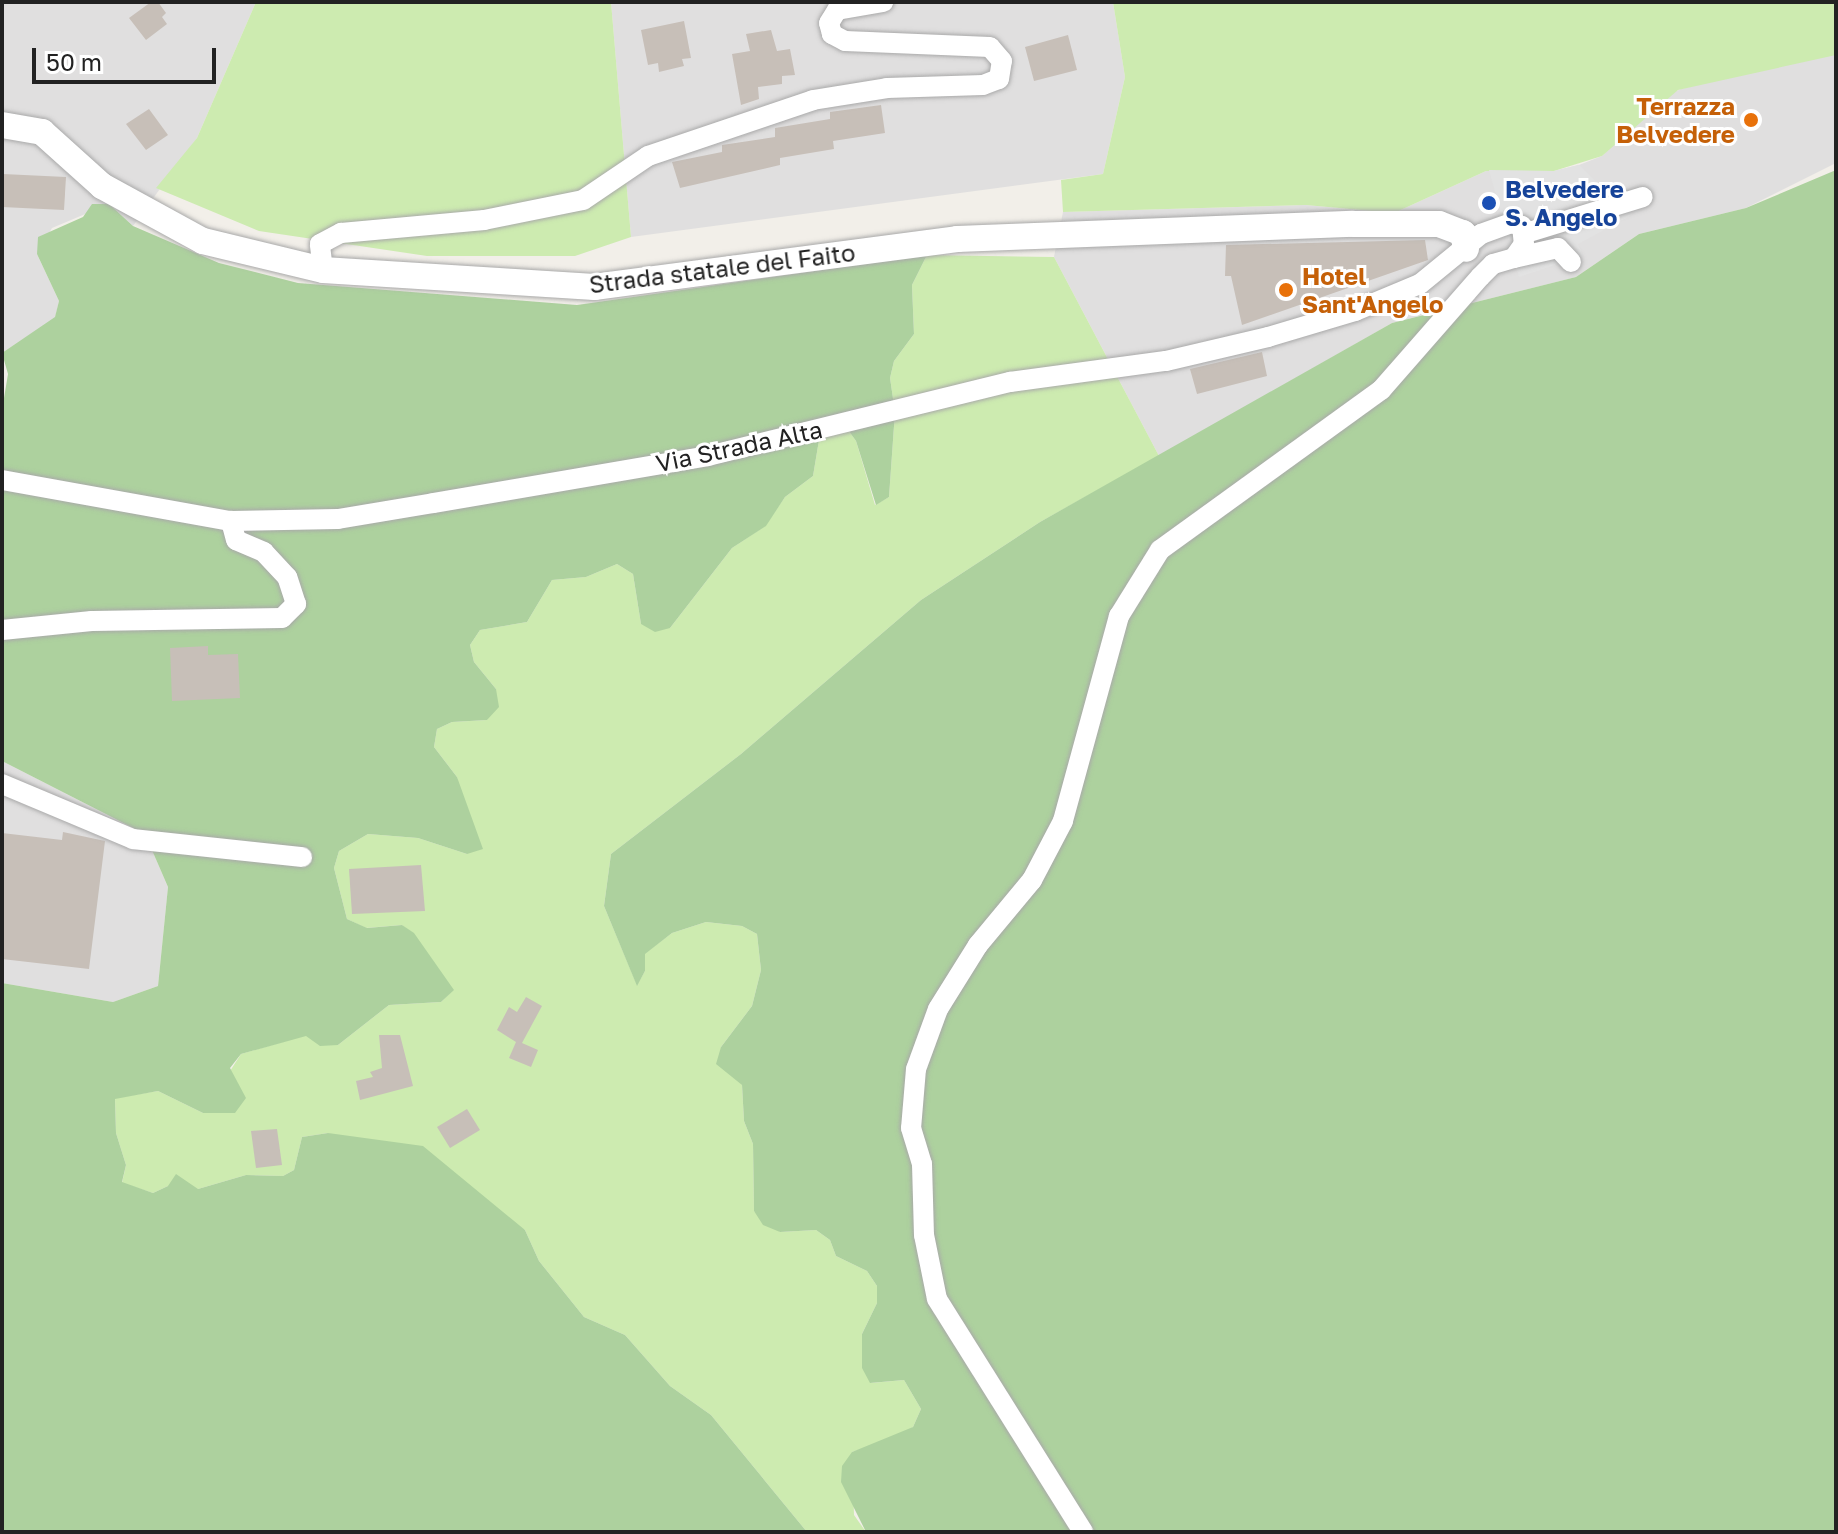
<!DOCTYPE html>
<style>
body{margin:0}
#map{position:relative;width:1838px;height:1534px;overflow:hidden;background:#f2efe9;font-family:"Golos Text",sans-serif}
div>[style]{position:absolute}
.residential>*{inset:0;background:#e0dfdf}
.grass>*{inset:0;background:#cdebb0}
.forest>*{inset:0;background:#add19e}
.parking>*{inset:0;background:#e2e2e2}
.building>*{inset:0;background:#c7bfb8}
.roads{filter:drop-shadow(0 0 2px #a9a9a9) drop-shadow(0 0 2px #a9a9a9)}
.minor>*{height:20px;margin:-10px;padding:0 10px;transform-origin:10px;border-radius:10px;background:#fff}
.tertiary>*{height:26px;margin:-13px;padding:0 13px;transform-origin:13px;border-radius:13px;background:#fff}
.dots>*{width:22px;height:22px;translate:-50% -50%;box-sizing:border-box;border:4px solid #fff;border-radius:50%}
span{translate:-50% -50%;white-space:nowrap;text-align:center;line-height:1.15;-webkit-text-stroke:6px #fff;paint-order:stroke}
.food-label{font-size:24px;color:#c56008;font-weight:700}
.right{translate:-100% -50%;text-align:right}
.left{translate:0 -50%;text-align:left}
.transit-label{font-size:24px;color:#164399;font-weight:700}
.street-label{font-size:24px;color:#222}
.frame{position:absolute;inset:0;border:4px solid #222;pointer-events:none}
.scale{position:absolute;left:32px;top:48px;width:184px;height:36px;box-sizing:border-box;border:4px solid #222;border-top:0;padding-left:10px;font-size:24px;line-height:28px;white-space:nowrap;color:#222;-webkit-text-stroke:6px #fff;paint-order:stroke}
</style>
<div id="map">
<div class="residential">
<div style="clip-path:polygon(2px 2px,256px 2px,197px 138px,133px 226px,109px 204px,52px 228px,37px 254px,59px 301px,55px 318px,2px 353px)"></div>
<div style="clip-path:polygon(611px 2px,1113px 2px,1125px 77px,1103px 174px,631px 237px)"></div>
<div style="clip-path:polygon(1836px 51px,1836px 163px,1746px 208px,1639px 234px,1576px 277px,1392px 323px,1159px 456px,1054px 257px,1063px 212px,1306px 205px,1394px 213px,1486px 171px,1554px 171px,1579px 165px,1602px 156px,1667px 95px,1681px 89px)"></div>
<div style="clip-path:polygon(2px 761px,145px 834px,168px 887px,158px 986px,113px 1002px,2px 983px)"></div>
</div>
<div class="grass">
<div style="clip-path:polygon(256px 2px,611px 2px,631px 237px,575px 256px,427px 256px,259px 231px,156px 188px,197px 138px)"></div>
<div style="clip-path:polygon(1113px 2px,1836px 2px,1836px 55px,1678px 90px,1602px 156px,1554px 171px,1486px 171px,1394px 213px,1306px 205px,1063px 212px,1061px 180px,1103px 174px,1125px 77px)"></div>
<div style="clip-path:polygon(927px 255px,1054px 257px,1159px 456px,1040px 522px,921px 600px,741px 754px,611px 854px,604px 906px,637px 985px,645px 971px,644px 954px,672px 933px,706px 922px,742px 926px,757px 934px,761px 970px,752px 1006px,721px 1047px,742px 1085px,744px 1121px,753px 1144px,754px 1211px,780px 1232px,816px 1230px,830px 1240px,836px 1256px,867px 1271px,877px 1286px,877px 1303px,862px 1334px,871px 1383px,904px 1380px,921px 1409px,913px 1427px,899px 1437px,852px 1452px,854px 1515px,866px 1532px,807px 1532px,711px 1415px,670px 1386px,625px 1335px,584px 1317px,539px 1261px,525px 1230px,328px 1133px,302px 1137px,294px 1170px,283px 1176px,246px 1175px,198px 1189px,168px 1186px,153px 1193px,122px 1183px,126px 1165px,116px 1133px,115px 1098px,158px 1091px,203px 1113px,241px 1054px,306px 1035px,338px 1045px,389px 1005px,441px 1002px,453px 990px,402px 925px,366px 928px,347px 919px,334px 868px,339px 851px,368px 834px,418px 838px,467px 854px,457px 777px,434px 747px,437px 729px,452px 722px,487px 720px,496px 689px,474px 662px,470px 645px,480px 630px,527px 622px,552px 580px,586px 577px,617px 564px,633px 574px,641px 624px,670px 628px,732px 548px,765px 526px,785px 497px,813px 476px,819px 440px,829px 426px,846px 427px,856px 441px,875px 505px,889px 497px,895px 412px,890px 378px,894px 361px,914px 334px,912px 285px)"></div>
</div>
<div class="forest">
<div style="clip-path:polygon(1836px 170px,1836px 1532px,866px 1532px,841px 1482px,842px 1466px,852px 1452px,913px 1427px,921px 1409px,904px 1380px,870px 1383px,862px 1368px,862px 1334px,877px 1303px,877px 1286px,867px 1271px,836px 1256px,830px 1240px,816px 1230px,780px 1232px,763px 1225px,754px 1211px,753px 1144px,744px 1121px,742px 1085px,716px 1064px,721px 1047px,752px 1006px,761px 970px,757px 934px,742px 926px,706px 922px,672px 933px,645px 954px,645px 971px,637px 986px,604px 906px,611px 854px,741px 754px,921px 600px,1040px 522px,1392px 323px,1576px 277px,1639px 234px,1746px 208px)"></div>
<div style="clip-path:polygon(92px 204px,109px 204px,133px 226px,219px 263px,298px 283px,577px 305px,927px 255px,912px 285px,914px 334px,894px 361px,890px 378px,895px 412px,889px 497px,876px 505px,856px 441px,846px 427px,829px 426px,819px 440px,813px 476px,785px 497px,766px 526px,732px 548px,670px 628px,655px 632px,641px 624px,633px 574px,617px 564px,586px 577px,552px 580px,527px 622px,480px 630px,470px 645px,474px 662px,496px 689px,499px 707px,487px 720px,452px 722px,437px 729px,434px 747px,457px 777px,483px 849px,467px 854px,418px 838px,368px 834px,339px 851px,334px 868px,347px 919px,367px 928px,402px 925px,414px 933px,454px 990px,441px 1002px,389px 1005px,338px 1045px,320px 1046px,306px 1036px,241px 1054px,230px 1068px,246px 1098px,235px 1113px,203px 1113px,158px 1091px,115px 1099px,116px 1133px,126px 1165px,122px 1182px,153px 1193px,168px 1186px,176px 1174px,198px 1189px,246px 1175px,283px 1176px,294px 1170px,302px 1137px,328px 1133px,423px 1146px,525px 1230px,539px 1261px,584px 1317px,625px 1335px,670px 1386px,711px 1415px,807px 1532px,2px 1532px,2px 983px,113px 1002px,158px 986px,168px 887px,145px 834px,2px 761px,2px 410px,8px 374px,2px 353px,55px 317px,59px 301px,37px 254px,38px 237px,83px 217px)"></div>
</div>
<div class="parking">
<div style="clip-path:polygon(1579px 165px,1630px 216px,1578px 244px,1583px 256px,1519px 277px,1489px 170px,1554px 171px)"></div>
</div>
<div class="building">
<div style="clip-path:polygon(151px 2px,158px 2px,166px 13px,162px 17px,167px 24px,146px 40px,129px 18px)"></div>
<div style="clip-path:polygon(684px 21px,691px 58px,682px 59px,684px 66px,659px 72px,658px 63px,648px 65px,641px 30px)"></div>
<div style="clip-path:polygon(771px 30px,777px 51px,790px 49px,795px 75px,782px 76px,782px 84px,758px 87px,759px 99px,741px 105px,732px 54px,750px 51px,746px 34px)"></div>
<div style="clip-path:polygon(1068px 35px,1077px 70px,1034px 81px,1025px 47px)"></div>
<div style="clip-path:polygon(881px 105px,885px 133px,833px 141px,834px 149px,780px 158px,780px 165px,680px 188px,672px 162px,722px 152px,722px 145px,775px 137px,775px 128px,830px 119px,830px 112px)"></div>
<div style="clip-path:polygon(149px 109px,168px 135px,146px 150px,126px 124px)"></div>
<div style="clip-path:polygon(3px 174px,66px 177px,64px 210px,2px 207px)"></div>
<div style="clip-path:polygon(1425px 240px,1428px 260px,1242px 325px,1231px 276px,1225px 276px,1226px 245px)"></div>
<div style="clip-path:polygon(1262px 352px,1267px 376px,1197px 394px,1190px 369px)"></div>
<div style="clip-path:polygon(208px 646px,208px 655px,238px 654px,240px 698px,172px 701px,170px 648px)"></div>
<div style="clip-path:polygon(63px 832px,105px 841px,89px 969px,2px 959px,2px 833px,62px 840px)"></div>
<div style="clip-path:polygon(421px 865px,425px 911px,352px 914px,349px 869px)"></div>
<div style="clip-path:polygon(526px 997px,542px 1006px,522px 1043px,538px 1050px,531px 1067px,509px 1058px,516px 1042px,497px 1030px,509px 1007px,517px 1012px)"></div>
<div style="clip-path:polygon(379px 1035px,400px 1035px,413px 1086px,360px 1100px,356px 1081px,373px 1077px,370px 1072px,382px 1068px)"></div>
<div style="clip-path:polygon(467px 1109px,480px 1130px,450px 1148px,437px 1127px)"></div>
<div style="clip-path:polygon(277px 1129px,282px 1165px,256px 1168px,251px 1131px)"></div>
</div>
<div class="roads">
<div class="minor">
<div style="left:1526px;top:233px;width:122px;rotate:-17.1deg"></div>
<div style="left:1514px;top:258px;width:45px;rotate:-12.8deg"></div>
<div style="left:1558px;top:248px;width:19px;rotate:47deg"></div>
<div style="left:323px;top:270px;width:26px;rotate:-97deg"></div>
<div style="left:320px;top:244px;width:24px;rotate:-28deg"></div>
<div style="left:341px;top:233px;width:144px;rotate:-5.2deg"></div>
<div style="left:484px;top:220px;width:101px;rotate:-11.4deg"></div>
<div style="left:583px;top:200px;width:78px;rotate:-34.1deg"></div>
<div style="left:648px;top:156px;width:174px;rotate:-18.7deg"></div>
<div style="left:813px;top:100px;width:75px;rotate:-9.2deg"></div>
<div style="left:887px;top:88px;width:96px;rotate:-1.8deg"></div>
<div style="left:983px;top:85px;width:17px;rotate:-21deg"></div>
<div style="left:999px;top:79px;width:18px;rotate:-81deg"></div>
<div style="left:1002px;top:61px;width:18px;rotate:-131deg"></div>
<div style="left:990px;top:47px;width:145px;rotate:-177.6deg"></div>
<div style="left:845px;top:41px;width:15px;rotate:-152deg"></div>
<div style="left:832px;top:34px;width:11px;rotate:-105deg"></div>
<div style="left:829px;top:23px;width:15px;rotate:-58deg"></div>
<div style="left:837px;top:10px;width:47px;rotate:-9.9deg"></div>
<div style="left:2px;top:480px;width:233px;rotate:10.2deg"></div>
<div style="left:231px;top:521px;width:107px;rotate:-1.1deg"></div>
<div style="left:338px;top:519px;width:97px;rotate:-9.5deg"></div>
<div style="left:434px;top:503px;width:278px;rotate:-9.7deg"></div>
<div style="left:708px;top:456px;width:311px;rotate:-13.8deg"></div>
<div style="left:1010px;top:382px;width:157px;rotate:-7.7deg"></div>
<div style="left:1166px;top:361px;width:105px;rotate:-13.2deg"></div>
<div style="left:1268px;top:337px;width:91px;rotate:-16.6deg"></div>
<div style="left:1355px;top:311px;width:70px;rotate:-22.6deg"></div>
<div style="left:1420px;top:284px;width:79px;rotate:-39.3deg"></div>
<div style="left:1481px;top:234px;width:32px;rotate:-20deg"></div>
<div style="left:1511px;top:223px;width:11px;rotate:15deg"></div>
<div style="left:1522px;top:226px;width:18px;rotate:84deg"></div>
<div style="left:1524px;top:244px;width:17px;rotate:126deg"></div>
<div style="left:1514px;top:258px;width:22px;rotate:164deg"></div>
<div style="left:1493px;top:264px;width:18px;rotate:135deg"></div>
<div style="left:1480px;top:277px;width:150px;rotate:131.2deg"></div>
<div style="left:1381px;top:390px;width:273px;rotate:144.1deg"></div>
<div style="left:1160px;top:550px;width:78px;rotate:121.8deg"></div>
<div style="left:1119px;top:616px;width:213px;rotate:105.3deg"></div>
<div style="left:1063px;top:821px;width:67px;rotate:117.7deg"></div>
<div style="left:1032px;top:880px;width:85px;rotate:129.7deg"></div>
<div style="left:978px;top:945px;width:75px;rotate:122deg"></div>
<div style="left:938px;top:1009px;width:64px;rotate:110.1deg"></div>
<div style="left:916px;top:1069px;width:59px;rotate:94.8deg"></div>
<div style="left:911px;top:1128px;width:38px;rotate:73deg"></div>
<div style="left:922px;top:1164px;width:71px;rotate:88.4deg"></div>
<div style="left:924px;top:1235px;width:65px;rotate:78.5deg"></div>
<div style="left:937px;top:1299px;width:275px;rotate:57.9deg"></div>
<div style="left:2px;top:630px;width:90px;rotate:-5.7deg"></div>
<div style="left:92px;top:621px;width:190px;rotate:-0.9deg"></div>
<div style="left:282px;top:618px;width:20px;rotate:-45deg"></div>
<div style="left:296px;top:604px;width:28px;rotate:-108deg"></div>
<div style="left:287px;top:577px;width:34px;rotate:-133deg"></div>
<div style="left:264px;top:552px;width:30px;rotate:-157deg"></div>
<div style="left:236px;top:540px;width:20px;rotate:-105deg"></div>
<div style="left:2px;top:784px;width:142px;rotate:22.8deg"></div>
<div style="left:133px;top:839px;width:170px;rotate:6.1deg"></div>
</div>
<div class="tertiary">
<div style="left:2px;top:125px;width:41px;rotate:9.9deg"></div>
<div style="left:42px;top:132px;width:81px;rotate:42deg"></div>
<div style="left:102px;top:186px;width:115px;rotate:28.6deg"></div>
<div style="left:203px;top:241px;width:123px;rotate:13.6deg"></div>
<div style="left:323px;top:270px;width:272px;rotate:3.6deg"></div>
<div style="left:594px;top:287px;width:366px;rotate:-7.5deg"></div>
<div style="left:957px;top:239px;width:396px;rotate:-2.2deg"></div>
<div style="left:1353px;top:224px;width:86px"></div>
<div style="left:1439px;top:224px;width:26px;rotate:21deg"></div>
<div style="left:1463px;top:233px;width:16px;rotate:79deg"></div>
</div>
</div>
<div class="dots">
<div style="left:1751px;top:120px;background:#e8710a"></div>
<div style="left:1489px;top:203px;background:#1a4fb4"></div>
<div style="left:1286px;top:290px;background:#e8710a"></div>
</div>
<div class="food-label">
<span class="right" style="left:1735px;top:120px">Terrazza<br>Belvedere</span>
<span class="left" style="left:1302px;top:290px">Hotel<br>Sant'Angelo</span>
</div>
<div class="transit-label">
<span class="left" style="left:1505px;top:203px">Belvedere<br>S. Angelo</span>
</div>
<div class="street-label">
<span style="left:722px;top:268px;rotate:-7deg">Strada statale del Faito</span>
<span style="left:739px;top:446px;rotate:-12deg">Via Strada Alta</span>
</div>
<div class="frame"></div>
<div class="scale">50 m</div>
</div>
